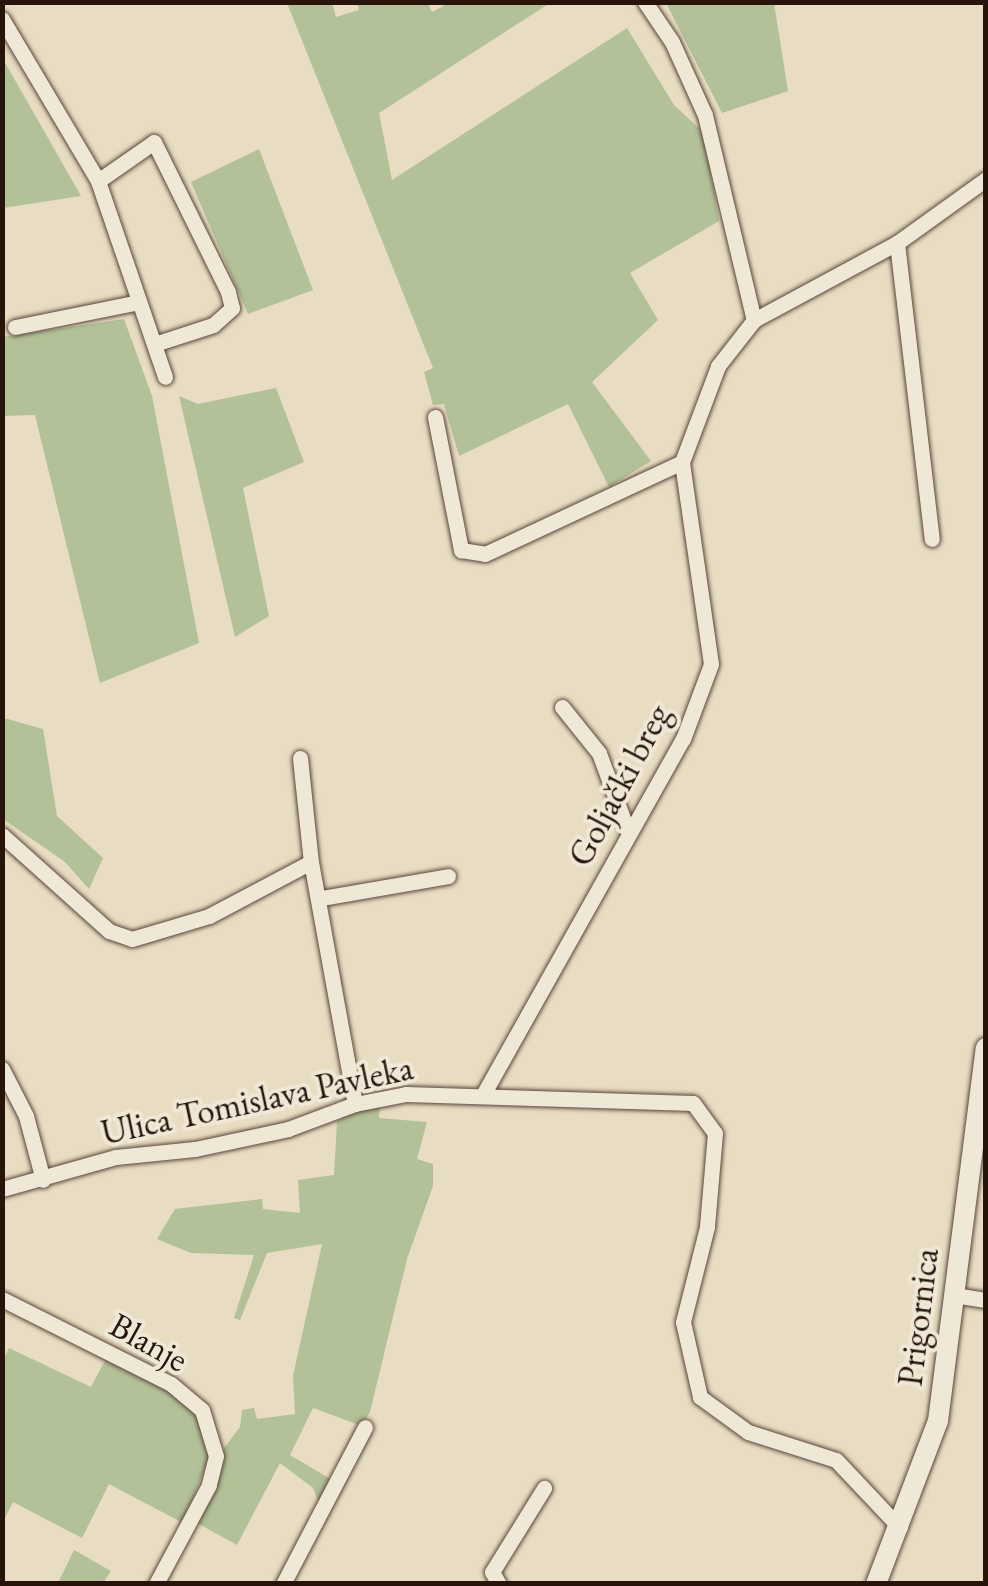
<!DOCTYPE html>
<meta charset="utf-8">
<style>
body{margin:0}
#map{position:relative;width:988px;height:1586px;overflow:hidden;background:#e8dcc2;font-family:"EB Garamond",serif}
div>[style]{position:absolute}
.green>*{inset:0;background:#b2c197}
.roads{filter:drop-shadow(0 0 2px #59463a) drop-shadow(0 0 2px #59463a)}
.minor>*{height:15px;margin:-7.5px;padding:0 7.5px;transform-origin:7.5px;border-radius:7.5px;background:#f0e8d7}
.tertiary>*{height:20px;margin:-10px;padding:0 10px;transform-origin:10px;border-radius:10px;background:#f0e8d7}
span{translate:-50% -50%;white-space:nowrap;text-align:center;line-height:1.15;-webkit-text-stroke:8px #f0e8d7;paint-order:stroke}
.street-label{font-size:35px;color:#29140c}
.frame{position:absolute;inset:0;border:5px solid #29140c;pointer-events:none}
</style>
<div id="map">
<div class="green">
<div style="clip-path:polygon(287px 3px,332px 3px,336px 17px,359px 10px,357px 3px,428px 3px,432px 12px,449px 3px,550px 3px,379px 113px,392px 180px,627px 28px,674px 105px,704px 133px,719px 221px,630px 273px,658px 320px,592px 382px,651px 461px,609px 487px,568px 404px,459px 456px,444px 404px,433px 405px,424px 372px,433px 368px)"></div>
<div style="clip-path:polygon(666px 3px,774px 3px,788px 91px,722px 113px)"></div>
<div style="clip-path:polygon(2px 59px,3px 59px,81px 196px,3px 208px)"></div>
<div style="clip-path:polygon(259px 149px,313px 290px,248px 314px,191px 182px)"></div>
<div style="clip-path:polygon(124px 319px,152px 396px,199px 643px,100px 683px,35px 415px,3px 416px,3px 337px)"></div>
<div style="clip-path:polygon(276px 388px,304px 462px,243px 488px,269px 616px,235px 637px,179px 396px,198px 404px)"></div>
<div style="clip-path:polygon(3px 685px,4px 718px,43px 729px,57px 816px,103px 858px,89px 889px,65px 862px,3px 819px)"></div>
<div style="clip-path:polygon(380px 1102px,379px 1118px,427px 1122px,417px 1159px,433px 1164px,433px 1186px,407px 1259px,370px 1412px,362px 1426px,313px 1408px,290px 1455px,332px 1480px,319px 1503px,313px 1488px,280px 1463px,237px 1545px,197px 1523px,219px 1478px,224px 1448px,240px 1427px,242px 1410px,254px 1408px,257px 1419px,295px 1414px,293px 1376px,322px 1244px,267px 1253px,240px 1320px,234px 1318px,254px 1255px,191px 1253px,157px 1239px,175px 1209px,262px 1199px,263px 1209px,300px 1213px,298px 1180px,334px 1175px,337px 1121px)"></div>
<div style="clip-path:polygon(9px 1348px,91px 1387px,107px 1357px,174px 1390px,199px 1417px,210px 1456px,183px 1523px,109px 1484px,82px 1538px,13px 1502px,3px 1522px,2px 1362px)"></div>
<div style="clip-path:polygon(74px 1550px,111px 1571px,103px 1583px,58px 1583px)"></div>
</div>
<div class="roads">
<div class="minor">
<div style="left:645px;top:2px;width:48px;rotate:56deg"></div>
<div style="left:672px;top:42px;width:80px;rotate:65.7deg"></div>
<div style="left:705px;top:115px;width:211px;rotate:76.6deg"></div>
<div style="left:2px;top:19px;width:188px;rotate:59.3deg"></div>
<div style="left:98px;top:181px;width:207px;rotate:71.1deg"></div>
<div style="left:98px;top:181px;width:68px;rotate:-34.9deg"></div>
<div style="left:154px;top:142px;width:167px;rotate:63.7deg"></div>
<div style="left:228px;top:292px;width:16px;rotate:76deg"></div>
<div style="left:232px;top:308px;width:25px;rotate:138deg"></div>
<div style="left:213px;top:325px;width:61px;rotate:161.9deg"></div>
<div style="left:897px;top:243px;width:298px;rotate:83.3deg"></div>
<div style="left:15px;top:327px;width:126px;rotate:-11.4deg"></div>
<div style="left:435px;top:417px;width:136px;rotate:78.9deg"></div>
<div style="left:461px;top:550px;width:24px;rotate:9deg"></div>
<div style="left:485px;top:554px;width:217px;rotate:-25deg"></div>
<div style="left:562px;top:707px;width:59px;rotate:51.2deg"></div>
<div style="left:599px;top:753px;width:84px;rotate:69.8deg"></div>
<div style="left:300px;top:758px;width:105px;rotate:84deg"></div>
<div style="left:311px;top:862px;width:246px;rotate:79.7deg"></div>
<div style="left:2px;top:835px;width:144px;rotate:41.9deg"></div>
<div style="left:109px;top:931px;width:24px;rotate:19deg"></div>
<div style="left:132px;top:939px;width:80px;rotate:-16.6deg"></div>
<div style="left:209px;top:916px;width:115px;rotate:-27.9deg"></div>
<div style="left:321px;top:898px;width:129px;rotate:-9.8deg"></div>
<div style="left:2px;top:1069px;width:53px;rotate:62.9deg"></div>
<div style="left:26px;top:1116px;width:66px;rotate:75.1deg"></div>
<div style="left:484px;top:1093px;width:406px;rotate:-60.7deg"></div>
<div style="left:683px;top:739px;width:80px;rotate:-69.5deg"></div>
<div style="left:711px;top:664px;width:204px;rotate:-98.2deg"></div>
<div style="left:682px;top:462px;width:103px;rotate:-69.4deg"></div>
<div style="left:718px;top:366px;width:58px;rotate:-52deg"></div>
<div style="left:754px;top:320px;width:162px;rotate:-28.3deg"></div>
<div style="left:897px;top:243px;width:110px;rotate:-35.7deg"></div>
<div style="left:2px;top:1189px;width:118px;rotate:-15.7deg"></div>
<div style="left:116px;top:1157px;width:79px;rotate:-5.8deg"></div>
<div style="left:195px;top:1149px;width:95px;rotate:-12.1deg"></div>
<div style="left:288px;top:1129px;width:72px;rotate:-20.5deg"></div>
<div style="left:355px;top:1104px;width:52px;rotate:-11.1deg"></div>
<div style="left:406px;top:1094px;width:287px;rotate:1.8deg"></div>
<div style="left:693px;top:1103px;width:37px;rotate:54deg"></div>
<div style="left:715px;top:1133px;width:94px;rotate:94.9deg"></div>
<div style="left:707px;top:1227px;width:98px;rotate:104.2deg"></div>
<div style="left:683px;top:1322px;width:77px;rotate:77.2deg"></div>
<div style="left:700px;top:1397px;width:59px;rotate:36.1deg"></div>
<div style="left:748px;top:1432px;width:92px;rotate:17.7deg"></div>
<div style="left:836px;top:1460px;width:93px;rotate:46.7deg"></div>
<div style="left:954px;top:1295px;width:32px;rotate:9deg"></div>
<div style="left:2px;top:1299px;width:189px;rotate:26.7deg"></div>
<div style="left:171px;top:1384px;width:40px;rotate:40deg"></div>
<div style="left:202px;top:1410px;width:48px;rotate:73.1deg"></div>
<div style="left:216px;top:1456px;width:30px;rotate:104deg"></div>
<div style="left:209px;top:1485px;width:112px;rotate:118.2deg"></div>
<div style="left:283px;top:1584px;width:177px;rotate:-62.4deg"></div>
<div style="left:499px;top:1584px;width:14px;rotate:-120deg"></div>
<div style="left:492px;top:1572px;width:99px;rotate:-58.2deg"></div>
</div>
<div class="tertiary">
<div style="left:876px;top:1584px;width:174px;rotate:-69.2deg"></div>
<div style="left:938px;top:1421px;width:376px;rotate:-82.7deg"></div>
</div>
</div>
<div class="street-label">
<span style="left:619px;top:785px;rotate:-62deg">Goljački breg</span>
<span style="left:257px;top:1100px;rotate:-12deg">Ulica Tomislava Pavleka</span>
<span style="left:918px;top:1317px;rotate:-83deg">Prigornica</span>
<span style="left:149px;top:1342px;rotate:29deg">Blanje</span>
</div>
<div class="frame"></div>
</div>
